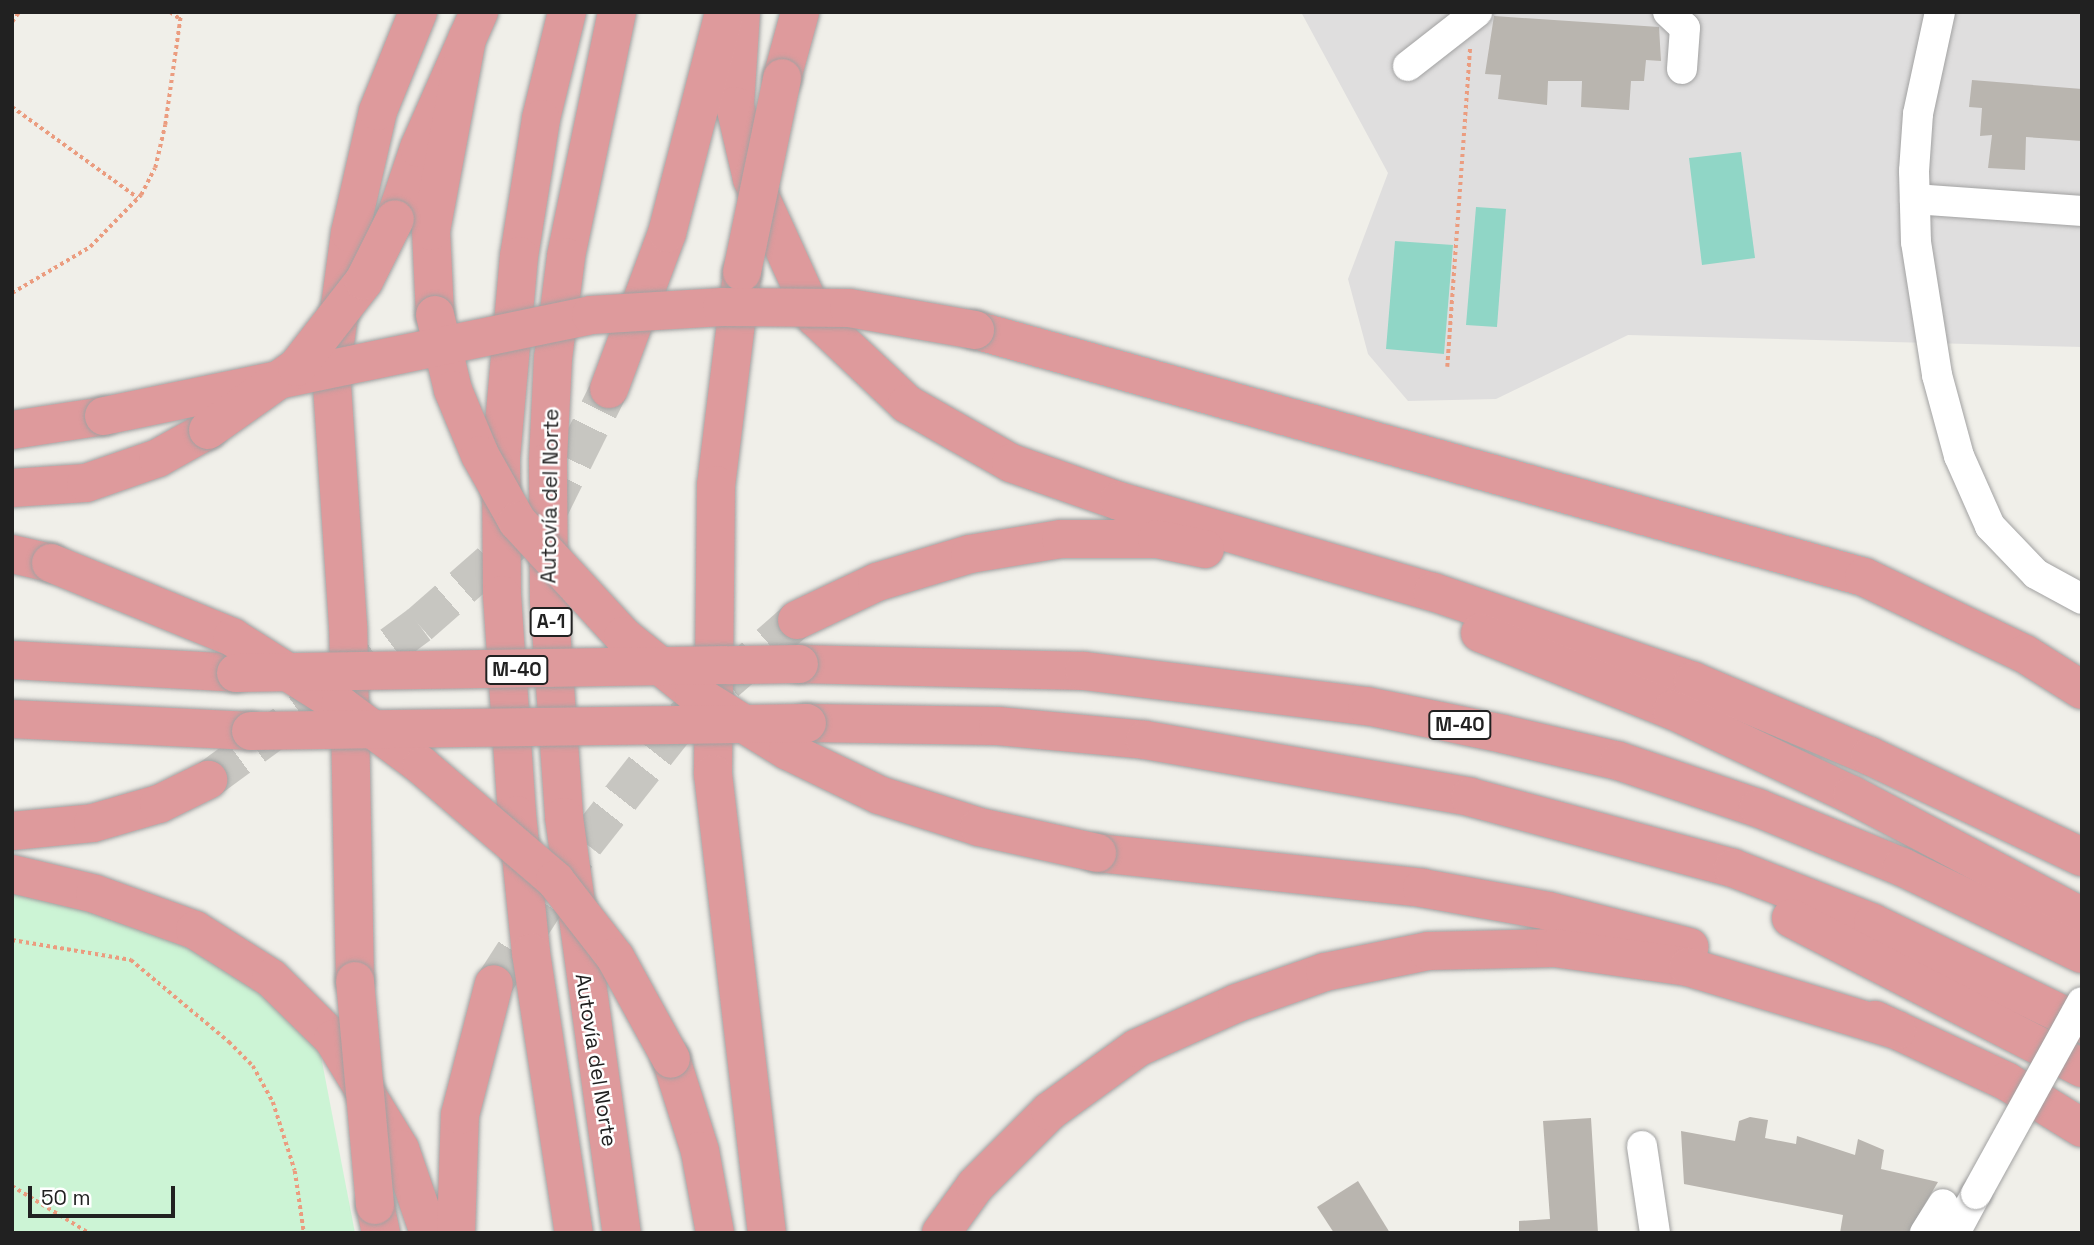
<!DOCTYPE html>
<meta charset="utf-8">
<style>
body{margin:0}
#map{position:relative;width:2094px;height:1245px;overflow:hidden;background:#f0efe9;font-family:"Space Grotesk",sans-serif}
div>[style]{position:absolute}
.residential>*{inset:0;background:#dfdede}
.park>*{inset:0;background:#ccf4d5}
.pitch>*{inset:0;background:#90d6c6}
.building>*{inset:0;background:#b9b5af}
.highway-tunnel>*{height:38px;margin-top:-19px;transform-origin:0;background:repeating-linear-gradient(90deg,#c7c6c1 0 38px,transparent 0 57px)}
.path>*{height:3.5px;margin-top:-1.75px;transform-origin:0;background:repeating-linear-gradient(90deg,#eb9c7f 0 3.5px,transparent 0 7px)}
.roads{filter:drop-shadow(0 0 2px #a2a2a2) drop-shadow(0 0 2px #a2a2a2)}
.minor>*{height:30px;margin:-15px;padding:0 15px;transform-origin:15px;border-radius:15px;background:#fff}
.highway>*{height:38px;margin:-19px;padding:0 19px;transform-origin:19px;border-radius:19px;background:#de9a9c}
.bridges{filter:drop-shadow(0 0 2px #a2a2a2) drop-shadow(0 0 2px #a2a2a2)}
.minor-bridge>*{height:30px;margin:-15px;padding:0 15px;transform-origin:15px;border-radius:15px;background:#fff}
.highway-bridge>*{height:38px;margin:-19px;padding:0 19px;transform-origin:19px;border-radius:19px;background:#de9a9c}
span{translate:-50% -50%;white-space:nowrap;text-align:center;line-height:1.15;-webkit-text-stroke:5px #fff;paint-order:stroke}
.shield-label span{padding:2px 5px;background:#fff;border:2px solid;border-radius:5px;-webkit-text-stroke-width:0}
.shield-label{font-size:19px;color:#212121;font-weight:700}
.street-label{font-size:21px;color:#212121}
.frame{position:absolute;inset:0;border:14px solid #212121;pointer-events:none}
.scale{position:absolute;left:28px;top:1186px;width:147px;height:32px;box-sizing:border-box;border:4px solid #212121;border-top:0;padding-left:9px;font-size:21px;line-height:24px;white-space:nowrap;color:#212121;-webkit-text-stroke:5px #fff;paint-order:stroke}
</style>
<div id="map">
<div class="residential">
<div style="clip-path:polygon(1301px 12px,2082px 12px,2082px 347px,1628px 335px,1496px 399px,1408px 401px,1368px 354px,1348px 279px,1388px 173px)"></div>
</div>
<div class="park">
<div style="clip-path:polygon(12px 891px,106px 915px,193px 950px,261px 992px,319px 1046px,355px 1233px,12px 1233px)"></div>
</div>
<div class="pitch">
<div style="clip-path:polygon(1741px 152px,1755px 258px,1702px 265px,1689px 158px)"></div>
<div style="clip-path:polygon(1476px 207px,1506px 209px,1497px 327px,1466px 325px)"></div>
<div style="clip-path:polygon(1395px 241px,1453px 245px,1444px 354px,1386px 349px)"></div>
</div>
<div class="building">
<div style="clip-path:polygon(1494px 16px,1659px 27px,1661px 61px,1646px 60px,1644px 81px,1631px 81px,1629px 110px,1581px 107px,1582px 81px,1548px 81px,1547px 105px,1498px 99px,1501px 75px,1485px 74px)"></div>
<div style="clip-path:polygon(1972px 80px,2082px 89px,2082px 141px,2026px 137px,2025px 170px,1988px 168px,1992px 135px,1980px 136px,1982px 108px,1969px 107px)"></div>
<div style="clip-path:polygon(1750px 1117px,1768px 1120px,1765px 1138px,1796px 1144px,1797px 1136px,1855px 1155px,1858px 1139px,1884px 1150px,1881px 1169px,1938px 1182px,1908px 1233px,1840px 1233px,1843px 1215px,1684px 1184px,1681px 1131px,1735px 1141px,1739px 1121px)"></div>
<div style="clip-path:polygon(1591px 1118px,1598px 1233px,1519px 1233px,1519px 1221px,1550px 1219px,1543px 1121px)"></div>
<div style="clip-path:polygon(1358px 1181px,1390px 1233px,1334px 1233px,1317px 1207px)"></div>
</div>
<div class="highway-tunnel">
<div style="left:208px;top:780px;width:262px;rotate:-36.3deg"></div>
<div style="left:419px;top:625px;width:171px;rotate:-41.2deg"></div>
<div style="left:548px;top:512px;width:137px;rotate:-63.6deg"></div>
<div style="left:494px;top:984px;width:168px;rotate:-57.2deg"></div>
<div style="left:585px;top:843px;width:158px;rotate:-51.7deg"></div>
<div style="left:683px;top:719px;width:151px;rotate:-41deg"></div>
</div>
<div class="path">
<div style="left:170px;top:12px;width:12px;rotate:35deg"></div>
<div style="left:12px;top:22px;width:12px;rotate:-55deg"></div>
<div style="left:12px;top:107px;width:155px;rotate:35.8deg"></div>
<div style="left:12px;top:293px;width:91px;rotate:-30.5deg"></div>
<div style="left:90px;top:247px;width:73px;rotate:-45.6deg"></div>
<div style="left:141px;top:195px;width:30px;rotate:-63deg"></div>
<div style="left:155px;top:168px;width:44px;rotate:-76.9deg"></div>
<div style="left:165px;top:125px;width:114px;rotate:-81.9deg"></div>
<div style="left:1447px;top:367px;width:320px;rotate:-85.9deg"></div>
<div style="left:12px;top:940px;width:121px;rotate:9.5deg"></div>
<div style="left:131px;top:960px;width:128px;rotate:39.9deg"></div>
<div style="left:229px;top:1042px;width:34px;rotate:45deg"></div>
<div style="left:253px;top:1066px;width:41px;rotate:60.9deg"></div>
<div style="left:273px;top:1102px;width:72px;rotate:72.3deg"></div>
<div style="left:295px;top:1171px;width:63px;rotate:81.7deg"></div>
<div style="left:12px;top:1186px;width:90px;rotate:31.4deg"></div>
</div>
<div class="roads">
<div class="minor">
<div style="left:1668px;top:12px;width:23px;rotate:43deg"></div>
<div style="left:1685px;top:28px;width:41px;rotate:94.2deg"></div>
<div style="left:1940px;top:12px;width:104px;rotate:102.2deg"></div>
<div style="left:1918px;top:114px;width:57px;rotate:94deg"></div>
<div style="left:1914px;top:171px;width:71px;rotate:88.4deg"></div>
<div style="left:1916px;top:242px;width:135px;rotate:81deg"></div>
<div style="left:1937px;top:375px;width:84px;rotate:74.8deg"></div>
<div style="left:1959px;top:456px;width:77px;rotate:66.1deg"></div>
<div style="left:1990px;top:526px;width:66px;rotate:46.2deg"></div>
<div style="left:2036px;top:574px;width:52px;rotate:28.5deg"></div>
<div style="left:1408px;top:66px;width:88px;rotate:-38deg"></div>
<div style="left:1915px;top:199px;width:167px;rotate:4.1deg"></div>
<div style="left:1642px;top:1146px;width:88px;rotate:81.5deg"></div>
<div style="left:1925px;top:1233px;width:34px;rotate:-58deg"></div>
<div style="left:1955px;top:1233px;width:44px;rotate:-61.7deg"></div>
</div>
<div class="highway">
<div style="left:567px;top:12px;width:110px;rotate:103.7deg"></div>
<div style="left:541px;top:119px;width:139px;rotate:99.1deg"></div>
<div style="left:519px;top:256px;width:201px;rotate:95.1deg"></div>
<div style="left:501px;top:456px;width:139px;rotate:89.6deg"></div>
<div style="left:502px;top:595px;width:221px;rotate:86.1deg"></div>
<div style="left:517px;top:815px;width:139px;rotate:84.2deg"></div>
<div style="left:531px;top:953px;width:283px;rotate:81.3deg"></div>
<div style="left:617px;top:12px;width:250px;rotate:101.8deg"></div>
<div style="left:566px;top:257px;width:102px;rotate:97.3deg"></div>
<div style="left:553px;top:358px;width:104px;rotate:92.8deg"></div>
<div style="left:548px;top:462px;width:138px;rotate:89.6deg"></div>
<div style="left:549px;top:600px;width:218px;rotate:86deg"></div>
<div style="left:564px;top:817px;width:420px;rotate:82.1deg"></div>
<div style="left:741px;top:12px;width:94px;rotate:93.7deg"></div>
<div style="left:735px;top:106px;width:75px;rotate:76.9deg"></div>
<div style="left:752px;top:179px;width:152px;rotate:65.5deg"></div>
<div style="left:815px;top:317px;width:127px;rotate:43.4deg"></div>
<div style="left:907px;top:404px;width:120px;rotate:29.6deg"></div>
<div style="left:1011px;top:463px;width:114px;rotate:19.4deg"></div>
<div style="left:1119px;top:501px;width:327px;rotate:16.2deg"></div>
<div style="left:1433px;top:592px;width:275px;rotate:18.9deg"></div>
<div style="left:1693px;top:681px;width:192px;rotate:23deg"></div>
<div style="left:1870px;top:756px;width:235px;rotate:25.5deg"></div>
<div style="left:782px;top:78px;width:68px;rotate:-74.7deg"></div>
<div style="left:395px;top:219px;width:75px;rotate:-71.3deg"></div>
<div style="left:419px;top:148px;width:149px;rotate:-66.2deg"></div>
<div style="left:742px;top:274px;width:213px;rotate:97deg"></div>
<div style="left:716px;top:485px;width:289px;rotate:90.6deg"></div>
<div style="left:713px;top:774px;width:462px;rotate:83.3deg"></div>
<div style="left:435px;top:315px;width:84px;rotate:-92.7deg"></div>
<div style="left:431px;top:231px;width:196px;rotate:-79.4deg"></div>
<div style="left:975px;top:330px;width:923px;rotate:15.53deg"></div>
<div style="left:1864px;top:577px;width:178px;rotate:25.6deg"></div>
<div style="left:2025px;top:654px;width:67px;rotate:32.3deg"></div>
<div style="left:609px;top:389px;width:166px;rotate:-69.6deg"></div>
<div style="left:667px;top:233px;width:223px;rotate:-75.5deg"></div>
<div style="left:12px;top:430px;width:93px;rotate:-8.7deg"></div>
<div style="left:12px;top:488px;width:74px;rotate:-3.9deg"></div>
<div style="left:86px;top:483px;width:76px;rotate:-19.1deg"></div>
<div style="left:158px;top:458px;width:57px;rotate:-29.2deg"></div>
<div style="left:12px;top:554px;width:40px;rotate:13deg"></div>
<div style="left:797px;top:620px;width:89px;rotate:-25.4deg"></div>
<div style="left:877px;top:582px;width:97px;rotate:-16.8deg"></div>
<div style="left:970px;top:554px;width:92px;rotate:-9.4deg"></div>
<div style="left:1061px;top:539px;width:96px"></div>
<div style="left:1157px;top:539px;width:49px;rotate:11.8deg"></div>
<div style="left:1480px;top:633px;width:207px;rotate:21.9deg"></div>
<div style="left:1672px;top:710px;width:199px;rotate:25.3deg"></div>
<div style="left:1852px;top:795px;width:260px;rotate:27.9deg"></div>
<div style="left:12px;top:660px;width:224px;rotate:3.3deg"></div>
<div style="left:799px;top:664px;width:285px;rotate:1.4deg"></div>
<div style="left:1084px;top:671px;width:285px;rotate:7.1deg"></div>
<div style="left:1367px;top:706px;width:139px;rotate:11.6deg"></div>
<div style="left:1503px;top:734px;width:119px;rotate:13.1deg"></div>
<div style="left:1619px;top:761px;width:147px;rotate:18.7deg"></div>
<div style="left:1758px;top:808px;width:156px;rotate:22.3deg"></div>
<div style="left:1902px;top:867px;width:200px;rotate:25.8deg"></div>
<div style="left:12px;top:719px;width:239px;rotate:2.9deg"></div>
<div style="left:807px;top:723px;width:191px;rotate:0.9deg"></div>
<div style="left:998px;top:726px;width:148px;rotate:5.4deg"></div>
<div style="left:1145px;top:740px;width:330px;rotate:9.9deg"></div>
<div style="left:1470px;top:797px;width:272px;rotate:15.1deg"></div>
<div style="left:1733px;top:868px;width:150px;rotate:21.4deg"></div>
<div style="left:1873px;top:923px;width:232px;rotate:25.8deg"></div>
<div style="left:12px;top:831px;width:81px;rotate:-5.6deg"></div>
<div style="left:93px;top:823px;width:69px;rotate:-16.1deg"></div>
<div style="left:159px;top:804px;width:55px;rotate:-26.1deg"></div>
<div style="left:1097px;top:853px;width:327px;rotate:6.1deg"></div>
<div style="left:1422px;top:888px;width:128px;rotate:10.3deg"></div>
<div style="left:1548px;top:911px;width:146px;rotate:14.3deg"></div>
<div style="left:12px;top:874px;width:85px;rotate:13.5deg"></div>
<div style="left:95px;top:894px;width:106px;rotate:19.8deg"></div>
<div style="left:195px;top:930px;width:90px;rotate:32.3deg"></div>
<div style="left:271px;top:978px;width:87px;rotate:44.5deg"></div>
<div style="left:333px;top:1039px;width:129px;rotate:58.7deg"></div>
<div style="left:400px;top:1149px;width:89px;rotate:71deg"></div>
<div style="left:1791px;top:918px;width:327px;rotate:27.3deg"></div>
<div style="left:355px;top:981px;width:355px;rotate:-91.1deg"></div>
<div style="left:348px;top:626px;width:254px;rotate:-93.8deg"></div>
<div style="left:331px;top:373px;width:141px;rotate:-82.3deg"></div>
<div style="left:350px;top:233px;width:125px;rotate:-77.1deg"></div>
<div style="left:378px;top:111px;width:107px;rotate:-68deg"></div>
<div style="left:1875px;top:1020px;width:145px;rotate:25deg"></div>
<div style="left:2006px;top:1081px;width:89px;rotate:31.7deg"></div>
<div style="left:671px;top:1059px;width:96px;rotate:72.5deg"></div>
<div style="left:700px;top:1151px;width:83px;rotate:79.6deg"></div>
<div style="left:375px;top:1205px;width:29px;rotate:78deg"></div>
<div style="left:456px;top:1233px;width:118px;rotate:-88.1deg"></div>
<div style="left:460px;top:1115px;width:135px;rotate:-75.5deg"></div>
<div style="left:941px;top:1233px;width:58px;rotate:-54.1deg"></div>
<div style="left:975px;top:1186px;width:106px;rotate:-45deg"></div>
<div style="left:1050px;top:1111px;width:107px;rotate:-35.9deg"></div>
<div style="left:1137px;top:1048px;width:110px;rotate:-24.2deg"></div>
<div style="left:1237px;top:1003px;width:93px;rotate:-19.4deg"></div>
<div style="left:1325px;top:972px;width:105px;rotate:-11.5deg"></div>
<div style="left:1428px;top:951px;width:127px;rotate:-1.4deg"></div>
<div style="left:1555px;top:948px;width:134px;rotate:8.1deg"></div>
<div style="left:1688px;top:967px;width:218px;rotate:16.8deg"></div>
</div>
</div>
<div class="bridges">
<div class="minor-bridge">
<div style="left:1976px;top:1194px;width:219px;rotate:-61.1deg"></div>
</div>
<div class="highway-bridge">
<div style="left:742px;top:272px;width:198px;rotate:-78.3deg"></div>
<div style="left:435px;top:315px;width:77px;rotate:76.5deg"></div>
<div style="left:453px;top:390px;width:70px;rotate:67.4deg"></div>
<div style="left:480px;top:455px;width:76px;rotate:60.7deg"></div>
<div style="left:517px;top:521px;width:156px;rotate:47.3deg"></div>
<div style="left:623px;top:636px;width:91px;rotate:38.8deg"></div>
<div style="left:694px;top:693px;width:110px;rotate:31.7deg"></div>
<div style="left:788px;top:751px;width:101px;rotate:25.8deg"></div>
<div style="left:879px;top:795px;width:105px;rotate:17.7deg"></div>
<div style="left:979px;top:827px;width:121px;rotate:12.4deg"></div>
<div style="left:104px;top:416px;width:497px;rotate:-11.7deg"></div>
<div style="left:591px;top:315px;width:131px;rotate:-3.5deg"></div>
<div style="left:722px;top:307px;width:127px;rotate:0.5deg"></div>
<div style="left:849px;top:308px;width:128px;rotate:9.9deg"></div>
<div style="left:208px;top:430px;width:109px;rotate:-35.3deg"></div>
<div style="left:297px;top:367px;width:109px;rotate:-52.1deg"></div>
<div style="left:364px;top:281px;width:69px;rotate:-63.4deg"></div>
<div style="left:51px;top:563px;width:196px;rotate:22.2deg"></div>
<div style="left:232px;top:637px;width:128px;rotate:32.2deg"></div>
<div style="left:340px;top:705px;width:102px;rotate:36.6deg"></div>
<div style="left:422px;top:766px;width:175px;rotate:40.6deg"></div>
<div style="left:555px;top:880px;width:98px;rotate:52.1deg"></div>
<div style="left:615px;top:957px;width:116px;rotate:61.2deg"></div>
<div style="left:236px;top:673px;width:563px;rotate:-0.92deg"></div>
<div style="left:251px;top:731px;width:556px;rotate:-0.82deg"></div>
<div style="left:355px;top:981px;width:225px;rotate:84.9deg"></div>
</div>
</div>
<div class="shield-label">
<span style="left:551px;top:622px">A-1</span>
<span style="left:517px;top:670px">M-40</span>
<span style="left:1460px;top:725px">M-40</span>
</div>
<div class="street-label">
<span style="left:550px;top:496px;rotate:-89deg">Autovía del Norte</span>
<span style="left:596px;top:1060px;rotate:81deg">Autovía del Norte</span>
</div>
<div class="frame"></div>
<div class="scale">50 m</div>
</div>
